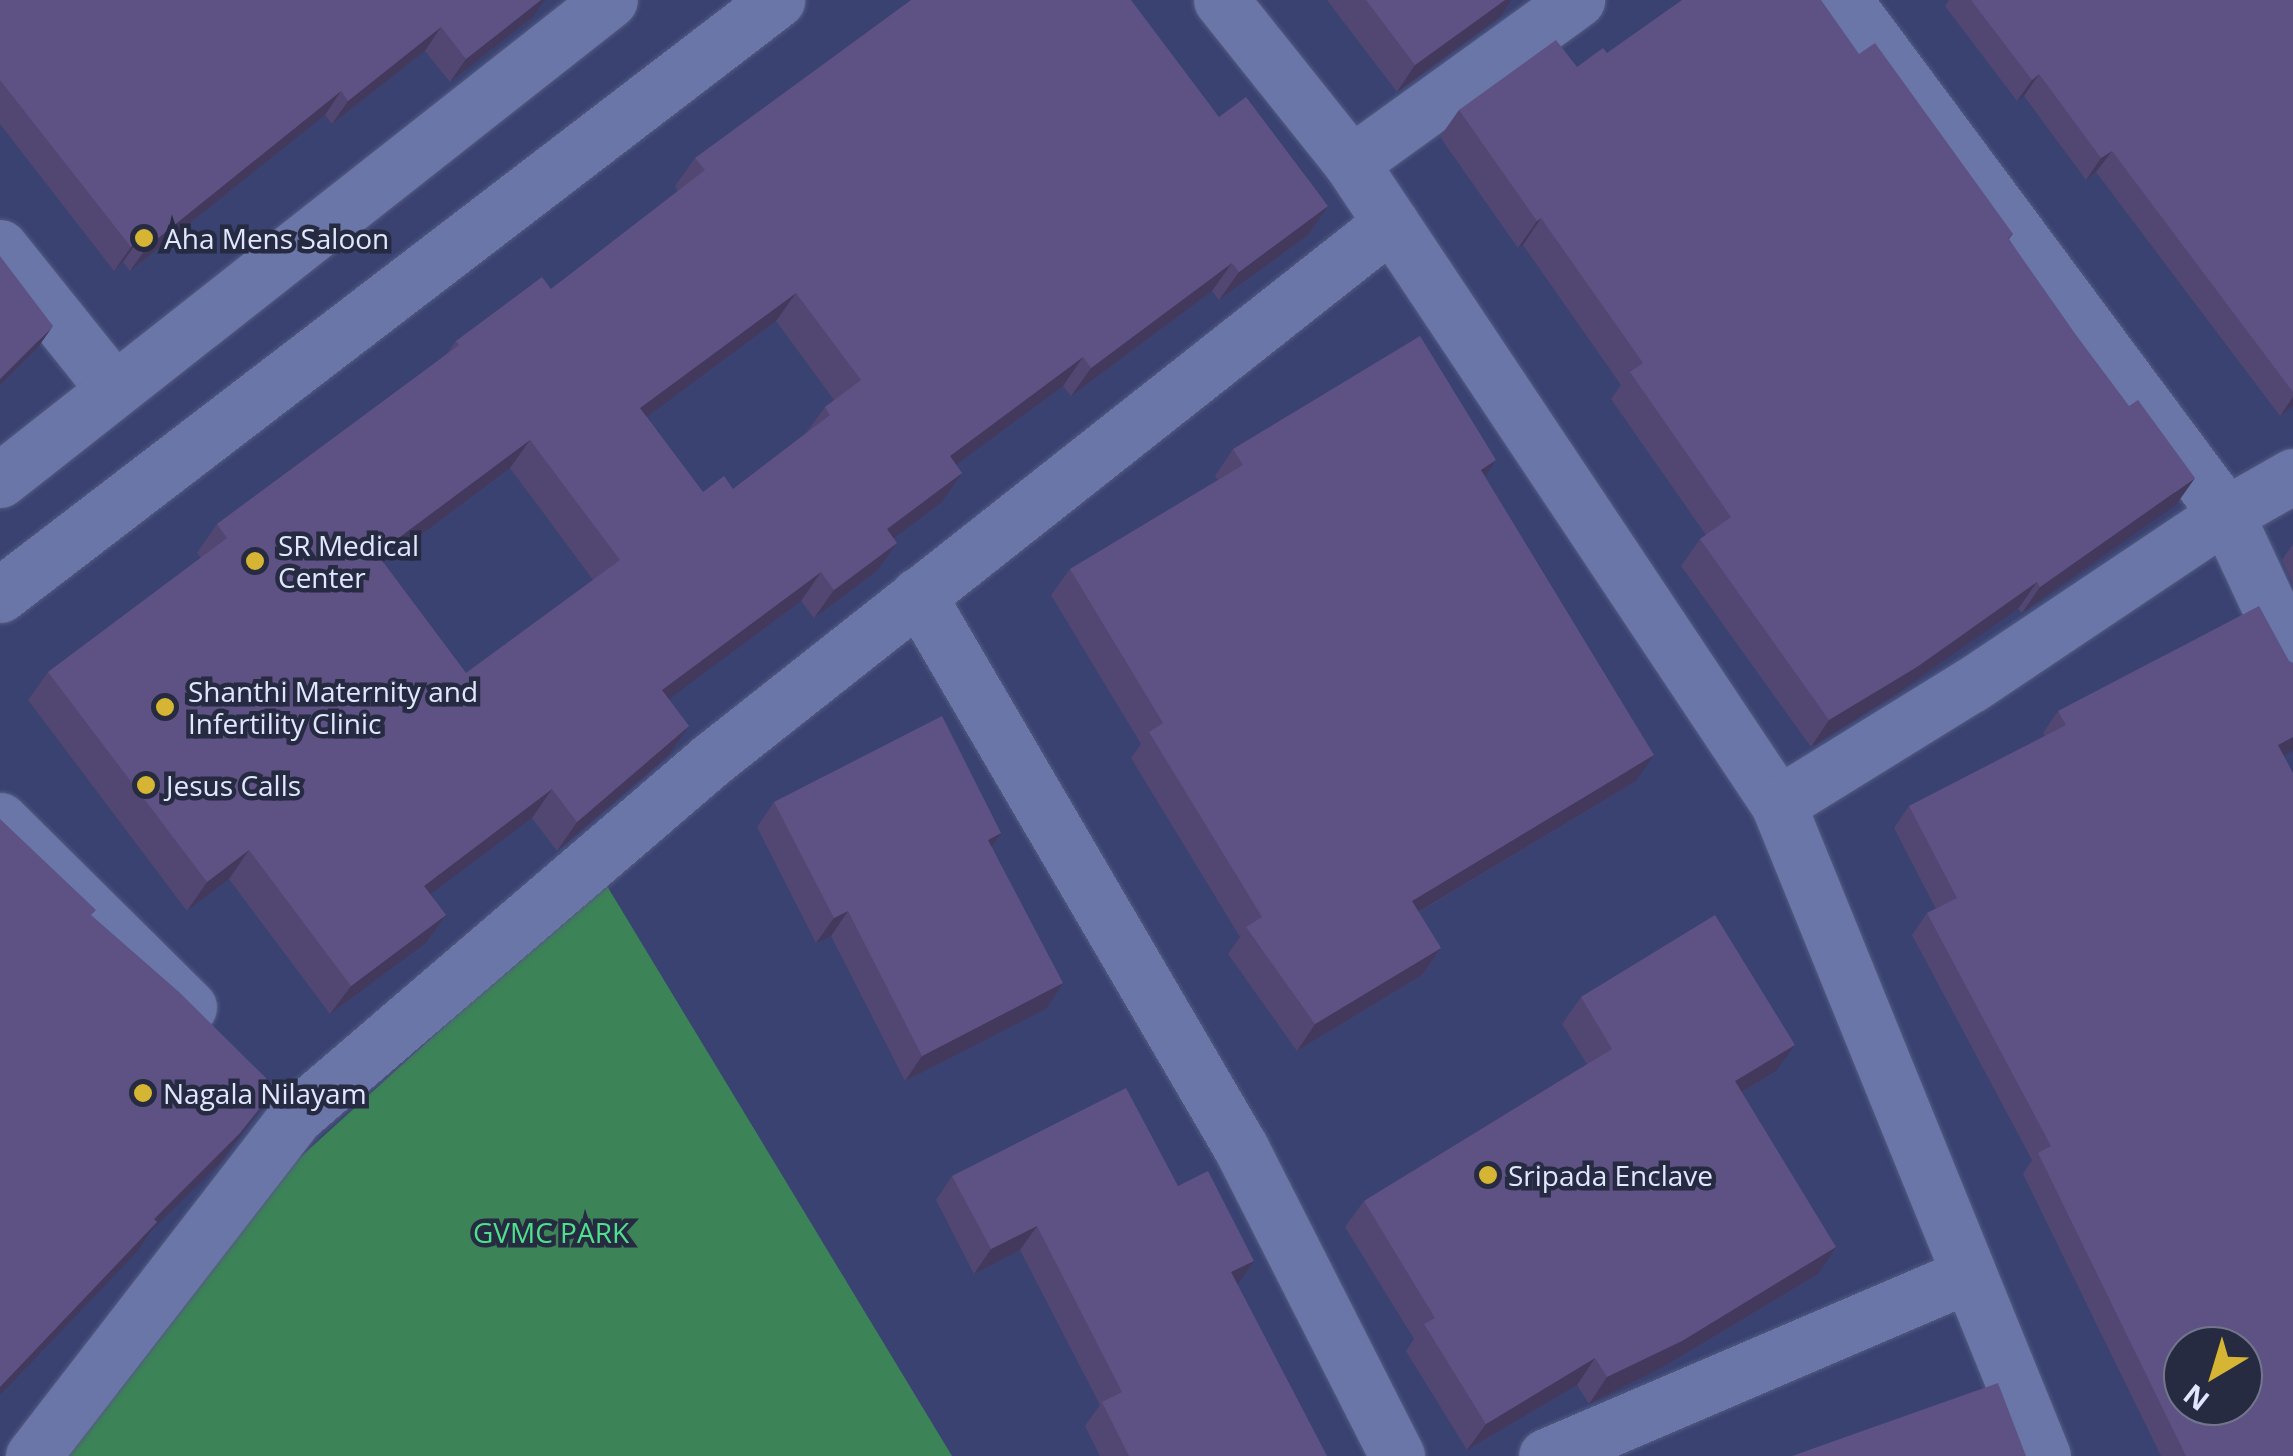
<!DOCTYPE html>
<style>
body{margin:0}
#map{position:relative;width:2293px;height:1456px;overflow:hidden;background:#394271;font-family:"Open Sans",sans-serif}
div>[style]{position:absolute}
.green>*{inset:0;background:#3c8457}
.roads{filter:drop-shadow(0 0 2px #535a80) drop-shadow(0 0 2px #535a80)}
.street>*{height:55px;margin:-27.5px;padding:0 27.5px;transform-origin:27.5px;border-radius:27.5px;background:#6a75a8}
.secondary>*{height:55px;margin:-27.5px;padding:0 27.5px;transform-origin:27.5px;border-radius:27.5px;background:#6a75a8}
.wall>*{inset:0;background:#514772}
.shaded-wall>*{inset:0;background:#42395c}
.building>*{inset:0;background:#5e5284}
.dots>*{width:28px;height:28px;translate:-50% -50%;box-sizing:border-box;border:5px solid #262b41;border-radius:50%}
span{translate:-50% -50%;white-space:nowrap;text-align:center;line-height:1.15;-webkit-text-stroke:9px #262b41;paint-order:stroke}
.poi-label{font-size:28px;color:#e1e7fe}
.left{translate:0 -50%;text-align:left}
.park-label{font-size:28px;color:#4ee18b}
.north{position:absolute;left:2163px;top:1326px;width:100px;height:100px;box-sizing:border-box;background:#262b41;border:2px solid #71768d;border-radius:50%;rotate:218deg;font-size:28px;font-weight:700;line-height:40px;text-align:center;color:#e1e7fe}
.north::after{content:'';display:block;margin:auto;width:35px;height:45px;background:#d6b534;clip-path:polygon(50% 0,100% 100%,50% 72%,0 100%)}
</style>
<div id="map">
<div class="green">
<div style="clip-path:polygon(604px 881px,952px 1456px,51px 1456px,283px 1173px)"></div>
</div>
<div class="roads">
<div class="street">
<div style="left:1221px;top:0;width:208px;rotate:51.4deg"></div>
<div style="left:1351px;top:163px;width:770px;rotate:56.33deg"></div>
<div style="left:1778px;top:804px;width:227px;rotate:-31.7deg"></div>
<div style="left:1971px;top:685px;width:307px;rotate:-33.8deg"></div>
<div style="left:2226px;top:514px;width:77px;rotate:-29.6deg"></div>
<div style="left:1844px;top:0;width:640px;rotate:53.38deg"></div>
<div style="left:2226px;top:514px;width:159px;rotate:65deg"></div>
<div style="left:1351px;top:163px;width:279px;rotate:-35.8deg"></div>
<div style="left:0;top:247px;width:179px;rotate:51.3deg"></div>
<div style="left:918px;top:595px;width:640px;rotate:59.71deg"></div>
<div style="left:1241px;top:1148px;width:345px;rotate:63.1deg"></div>
<div style="left:1778px;top:804px;width:704px;rotate:67.88deg"></div>
<div style="left:0;top:820px;width:266px;rotate:44.7deg"></div>
<div style="left:33px;top:1456px;width:431px;rotate:-52.3deg"></div>
<div style="left:297px;top:1115px;width:547px;rotate:-40.62deg"></div>
<div style="left:712px;top:759px;width:865px;rotate:-38.29deg"></div>
<div style="left:1546px;top:1456px;width:460px;rotate:-23.2deg"></div>
</div>
<div class="secondary">
<div style="left:0;top:480px;width:776px;rotate:-38.2deg"></div>
<div style="left:0;top:595px;width:979px;rotate:-37.44deg"></div>
</div>
</div>
<div class="wall">
<div style="clip-path:polygon(0 0,533px 17px,450px 82px,425px 51px,332px 124px,325px 115px,130px 271px,123px 262px,114px 271px,0 124px)"></div>
<div style="clip-path:polygon(1327px 0,1512px 0,1500px 17px,1397px 92px)"></div>
<div style="clip-path:polygon(1949px 0,2293px 0,2293px 406px,2280px 416px,2096px 172px,2086px 180px,2024px 96px,2017px 101px,1945px 6px)"></div>
<div style="clip-path:polygon(1607px 53px,1859px 54px,2013px 234px,2009px 239px,2176px 505px,2022px 613px,2018px 609px,1898px 693px,1811px 747px,1681px 566px,1700px 539px,1706px 535px,1611px 399px,1621px 385px,1523px 245px,1518px 248px,1440px 137px,1459px 110px,1577px 67px)"></div>
<div style="clip-path:polygon(evenodd,1219px 117px,1328px 206px,1308px 235px,1219px 300px,1212px 291px,1071px 396px,1063px 386px,956px 465px,962px 473px,942px 502px,893px 538px,897px 543px,877px 571px,814px 618px,801px 601px,668px 699px,689px 726px,669px 755px,557px 851px,532px 818px,430px 894px,446px 915px,426px 943px,330px 1014px,229px 879px,187px 911px,28px 700px,48px 672px,201px 558px,197px 553px,217px 524px,446px 355px,456px 341px,551px 289px,678px 191px,675px 186px,695px 158px,1219px 117px,776px 321px,834px 400px,825px 407px,806px 433px,733px 489px,703px 492px,647px 417px,776px 321px,1219px 117px,510px 468px,593px 580px,466px 673px,384px 563px,510px 468px)"></div>
<div style="clip-path:polygon(1233px 449px,1485px 477px,1636px 781px,1419px 912px,1441px 948px,1422px 975px,1297px 1051px,1228px 954px,1240px 937px,1131px 758px,1141px 744px,1051px 595px,1070px 569px,1218px 480px,1215px 476px)"></div>
<div style="clip-path:polygon(2293px 544px,2293px 584px,2282px 560px)"></div>
<div style="clip-path:polygon(2289px 661px,2284px 755px,2293px 1456px,2161px 1456px,2023px 1174px,2032px 1160px,1912px 935px,1927px 913px,1936px 909px,1894px 828px,1909px 806px,2045px 736px,2043px 733px,2058px 711px)"></div>
<div style="clip-path:polygon(774px 802px,1001px 833px,992px 846px,1046px 1009px,905px 1081px,831px 936px,816px 943px,757px 827px)"></div>
<div style="clip-path:polygon(1581px 997px,1776px 1071px,1742px 1092px,1818px 1274px,1663px 1367px,1589px 1404px,1577px 1385px,1467px 1450px,1406px 1351px,1414px 1339px,1345px 1227px,1364px 1201px,1587px 1064px,1562px 1024px)"></div>
<div style="clip-path:polygon(952px 1176px,1178px 1186px,1237px 1284px,1327px 1456px,1100px 1456px,1085px 1426px,1100px 1405px,1020px 1250px,974px 1274px,936px 1200px)"></div>
</div>
<div class="shaded-wall">
<div style="clip-path:polygon(541px 0,545px 0,533px 17px,450px 82px,466px 59px)"></div>
<div style="clip-path:polygon(1505px 0,1512px 0,1500px 17px,1397px 92px,1415px 65px)"></div>
<div style="clip-path:polygon(441px 27px,425px 51px,332px 124px,348px 101px)"></div>
<div style="clip-path:polygon(2039px 74px,2024px 96px,2017px 101px,2032px 80px)"></div>
<div style="clip-path:polygon(341px 91px,325px 115px,130px 271px,147px 247px)"></div>
<div style="clip-path:polygon(2112px 151px,2096px 172px,2086px 180px,2101px 158px)"></div>
<div style="clip-path:polygon(1328px 206px,1308px 235px,1219px 300px,1239px 272px)"></div>
<div style="clip-path:polygon(1541px 218px,1523px 245px,1518px 248px,1537px 221px)"></div>
<div style="clip-path:polygon(140px 238px,123px 262px,114px 271px,131px 247px)"></div>
<div style="clip-path:polygon(1232px 263px,1212px 291px,1071px 396px,1091px 368px)"></div>
<div style="clip-path:polygon(796px 293px,776px 321px,620px 437px,640px 408px)"></div>
<div style="clip-path:polygon(53px 326px,39px 346px,0 385px,0 379px)"></div>
<div style="clip-path:polygon(1083px 357px,1063px 386px,929px 485px,950px 456px)"></div>
<div style="clip-path:polygon(2293px 397px,2293px 406px,2280px 416px)"></div>
<div style="clip-path:polygon(530px 440px,510px 468px,357px 583px,377px 554px)"></div>
<div style="clip-path:polygon(1496px 460px,1478px 487px,1481px 470px)"></div>
<div style="clip-path:polygon(962px 473px,942px 502px,867px 558px,887px 529px)"></div>
<div style="clip-path:polygon(2195px 478px,2176px 505px,2022px 613px,2040px 587px)"></div>
<div style="clip-path:polygon(897px 543px,877px 571px,814px 618px,834px 590px)"></div>
<div style="clip-path:polygon(821px 572px,801px 601px,642px 719px,662px 690px)"></div>
<div style="clip-path:polygon(2037px 582px,2018px 609px,1898px 693px,1811px 747px,1829px 720px)"></div>
<div style="clip-path:polygon(689px 726px,669px 755px,557px 851px,577px 822px)"></div>
<div style="clip-path:polygon(2293px 737px,2293px 751px,2263px 766px,2278px 745px)"></div>
<div style="clip-path:polygon(1654px 755px,1636px 781px,1393px 927px,1412px 901px)"></div>
<div style="clip-path:polygon(552px 789px,532px 818px,404px 914px,424px 886px)"></div>
<div style="clip-path:polygon(1001px 833px,984px 858px,988px 840px)"></div>
<div style="clip-path:polygon(249px 850px,229px 879px,187px 911px,207px 882px)"></div>
<div style="clip-path:polygon(848px 911px,831px 936px,816px 943px,834px 918px)"></div>
<div style="clip-path:polygon(446px 915px,426px 943px,330px 1014px,351px 986px)"></div>
<div style="clip-path:polygon(1441px 948px,1422px 975px,1297px 1051px,1315px 1024px)"></div>
<div style="clip-path:polygon(1063px 983px,1046px 1009px,905px 1081px,922px 1056px)"></div>
<div style="clip-path:polygon(1795px 1045px,1776px 1071px,1717px 1107px,1735px 1081px)"></div>
<div style="clip-path:polygon(276px 1088px,220px 1163px,151px 1231px,137px 1252px,0 1395px,0 1387px)"></div>
<div style="clip-path:polygon(1037px 1226px,1020px 1250px,974px 1274px,991px 1249px)"></div>
<div style="clip-path:polygon(1836px 1247px,1818px 1274px,1663px 1367px,1589px 1404px,1607px 1377px)"></div>
<div style="clip-path:polygon(1254px 1261px,1237px 1285px,1231px 1272px)"></div>
<div style="clip-path:polygon(1595px 1358px,1577px 1385px,1467px 1450px,1486px 1424px)"></div>
</div>
<div class="building">
<div style="clip-path:polygon(0 0,541px 0,466px 59px,441px 27px,348px 101px,341px 91px,147px 247px,140px 238px,131px 247px,0 80px)"></div>
<div style="clip-path:polygon(evenodd,911px 0,1131px 0,1219px 117px,1246px 97px,1328px 206px,1239px 272px,1232px 263px,1091px 368px,1083px 357px,950px 456px,962px 473px,887px 529px,897px 543px,834px 590px,821px 572px,662px 690px,689px 726px,577px 822px,552px 789px,424px 886px,446px 915px,351px 986px,249px 850px,207px 882px,48px 672px,227px 538px,217px 524px,459px 345px,456px 341px,542px 277px,551px 289px,705px 170px,695px 158px,911px 0,796px 293px,861px 380px,825px 407px,830px 415px,733px 489px,724px 476px,703px 492px,640px 408px,796px 293px,911px 0,530px 440px,620px 560px,466px 673px,377px 554px,530px 440px)"></div>
<div style="clip-path:polygon(1366px 0,1505px 0,1415px 65px)"></div>
<div style="clip-path:polygon(1682px 0,1821px 0,1859px 54px,1875px 43px,2013px 234px,2008px 238px,2076px 335px,2129px 406px,2138px 400px,2195px 478px,2040px 587px,2037px 582px,1917px 667px,1829px 720px,1700px 539px,1731px 517px,1630px 372px,1643px 363px,1541px 218px,1537px 221px,1459px 110px,1556px 40px,1577px 67px,1603px 48px,1607px 53px)"></div>
<div style="clip-path:polygon(1971px 0,2293px 0,2293px 392px,2112px 151px,2101px 158px,2039px 74px,2032px 80px)"></div>
<div style="clip-path:polygon(0 256px,53px 326px,0 379px)"></div>
<div style="clip-path:polygon(1420px 336px,1496px 460px,1481px 470px,1654px 755px,1412px 901px,1441px 948px,1315px 1024px,1246px 927px,1262px 917px,1149px 732px,1163px 723px,1070px 569px,1243px 465px,1233px 449px)"></div>
<div style="clip-path:polygon(evenodd,2259px 606px,2289px 661px,2293px 663px,2293px 737px,2278px 745px,2293px 773px,2293px 1456px,2186px 1456px,2038px 1153px,2051px 1146px,1927px 913px,1957px 898px,1909px 806px,2066px 725px,2058px 711px,2259px 606px,2183px 1346px,2243px 1346px,2243px 1406px,2183px 1406px,2183px 1346px)"></div>
<div style="clip-path:polygon(942px 716px,1001px 833px,988px 840px,1063px 983px,922px 1056px,848px 911px,834px 918px,774px 802px)"></div>
<div style="clip-path:polygon(0 819px,96px 910px,91px 915px,179px 992px,276px 1088px,240px 1133px,154px 1219px,157px 1222px,0 1387px)"></div>
<div style="clip-path:polygon(1715px 915px,1795px 1045px,1735px 1081px,1836px 1247px,1682px 1341px,1607px 1377px,1595px 1358px,1486px 1424px,1424px 1324px,1435px 1318px,1364px 1201px,1612px 1049px,1581px 997px)"></div>
<div style="clip-path:polygon(1126px 1088px,1178px 1186px,1208px 1171px,1254px 1261px,1231px 1272px,1327px 1456px,1129px 1456px,1102px 1402px,1122px 1392px,1037px 1226px,991px 1249px,952px 1176px)"></div>
<div style="clip-path:polygon(1998px 1383px,2026px 1456px,1792px 1456px)"></div>
</div>
<div class="dots">
<div style="left:144px;top:238px;background:#d6b534"></div>
<div style="left:255px;top:561px;background:#d6b534"></div>
<div style="left:165px;top:707px;background:#d6b534"></div>
<div style="left:146px;top:785px;background:#d6b534"></div>
<div style="left:143px;top:1093px;background:#d6b534"></div>
<div style="left:1488px;top:1175px;background:#d6b534"></div>
</div>
<div class="poi-label">
<span class="left" style="left:164px;top:238px">Aha Mens Saloon</span>
<span class="left" style="left:278px;top:561px">SR Medical<br>Center</span>
<span class="left" style="left:188px;top:707px">Shanthi Maternity and<br>Infertility Clinic</span>
<span class="left" style="left:166px;top:785px">Jesus Calls</span>
<span class="left" style="left:163px;top:1093px">Nagala Nilayam</span>
<span class="left" style="left:1508px;top:1175px">Sripada Enclave</span>
</div>
<div class="park-label">
<span style="left:551px;top:1232px">GVMC PARK</span>
</div>
<div class="north">N</div>
</div>
